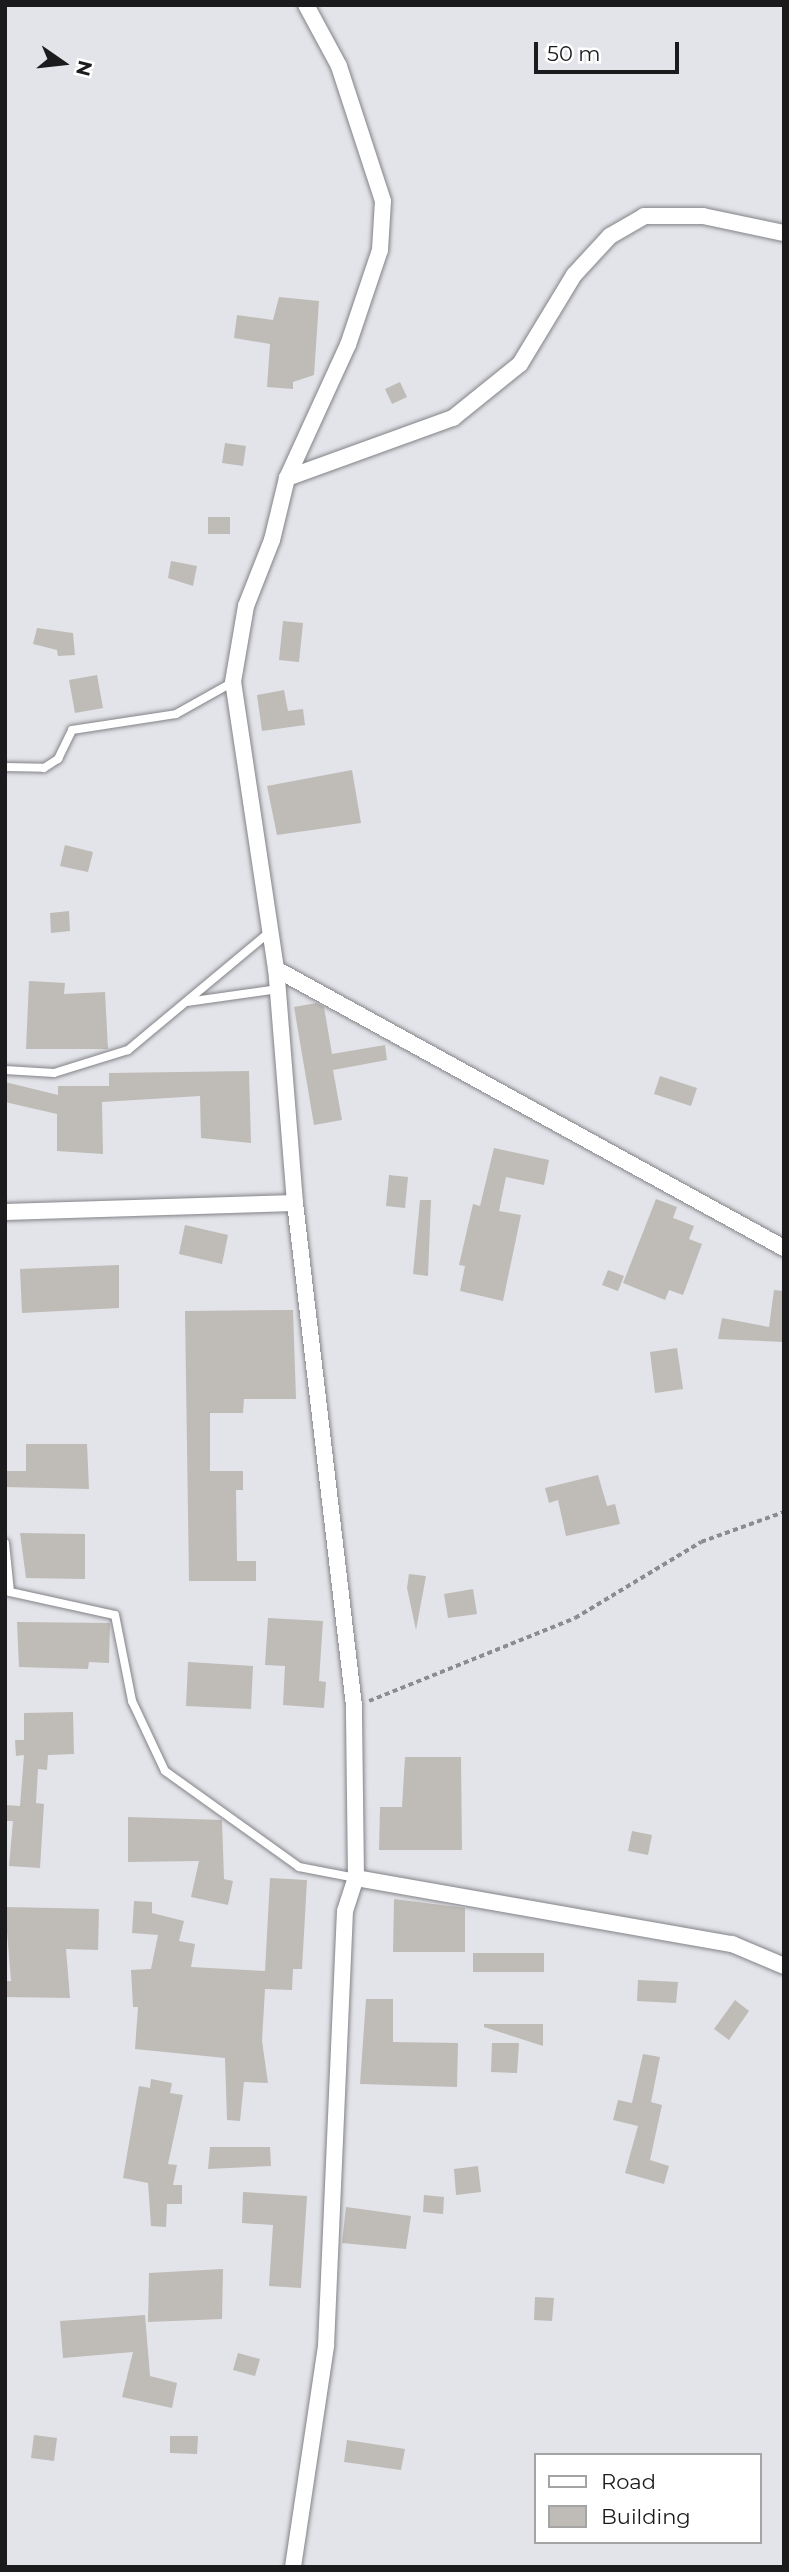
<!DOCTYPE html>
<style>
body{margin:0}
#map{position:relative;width:789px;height:2572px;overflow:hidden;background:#e3e4e9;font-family:Montserrat,sans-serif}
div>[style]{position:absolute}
.building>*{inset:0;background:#bfbbb7}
.path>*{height:3.5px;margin-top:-1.75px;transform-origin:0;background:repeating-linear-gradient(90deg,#8c8c90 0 5px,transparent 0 8.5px)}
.roads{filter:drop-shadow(0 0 2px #828388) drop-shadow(0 0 2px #828388)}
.service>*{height:8px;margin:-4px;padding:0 4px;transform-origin:4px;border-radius:4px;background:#fff}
.minor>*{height:16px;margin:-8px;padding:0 8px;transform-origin:8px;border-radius:8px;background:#fff}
span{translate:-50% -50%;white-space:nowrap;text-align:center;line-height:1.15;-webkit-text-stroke:5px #fff;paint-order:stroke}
.frame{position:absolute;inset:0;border:7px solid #1b1b1d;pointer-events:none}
.legend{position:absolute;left:534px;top:2453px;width:228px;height:91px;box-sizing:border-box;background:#fff;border:2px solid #a4a4a5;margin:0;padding:9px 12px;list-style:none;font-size:21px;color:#1b1b1d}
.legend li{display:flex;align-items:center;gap:14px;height:35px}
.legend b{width:35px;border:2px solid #a4a4a5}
.north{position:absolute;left:28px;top:28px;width:70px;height:70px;-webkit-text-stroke:5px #fff;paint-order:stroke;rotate:104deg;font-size:19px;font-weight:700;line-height:28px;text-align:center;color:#1b1b1d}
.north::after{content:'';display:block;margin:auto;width:24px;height:32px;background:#1b1b1d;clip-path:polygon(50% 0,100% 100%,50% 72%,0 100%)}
.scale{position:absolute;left:534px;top:42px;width:145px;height:32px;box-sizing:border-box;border:4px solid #1b1b1d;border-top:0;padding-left:9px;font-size:21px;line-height:24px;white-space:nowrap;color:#1b1b1d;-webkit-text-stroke:5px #fff;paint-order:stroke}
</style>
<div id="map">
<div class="building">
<div style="clip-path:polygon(279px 297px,319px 301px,314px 375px,293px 382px,293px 389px,267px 387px,270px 344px,234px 338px,237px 315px,273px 320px)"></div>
<div style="clip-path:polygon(400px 382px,407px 397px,392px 404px,385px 389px)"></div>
<div style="clip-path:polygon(225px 443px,246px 446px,243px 466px,222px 463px)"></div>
<div style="clip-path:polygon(208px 517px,230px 517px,230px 534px,208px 534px)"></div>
<div style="clip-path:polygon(171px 561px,197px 566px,193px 586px,168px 578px)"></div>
<div style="clip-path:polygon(283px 621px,303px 623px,299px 662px,279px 660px)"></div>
<div style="clip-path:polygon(37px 628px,73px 633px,75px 655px,58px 656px,57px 650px,33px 644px)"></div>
<div style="clip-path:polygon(97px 675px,103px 708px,75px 713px,69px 680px)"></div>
<div style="clip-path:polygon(284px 690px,288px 711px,303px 709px,305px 725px,262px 731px,257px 695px)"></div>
<div style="clip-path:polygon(352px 770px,361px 823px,277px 835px,267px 786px)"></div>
<div style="clip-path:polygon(65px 845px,93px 852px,88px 872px,60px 866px)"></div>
<div style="clip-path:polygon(69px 911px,70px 931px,51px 933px,50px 913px)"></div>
<div style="clip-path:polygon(29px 981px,65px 983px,64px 994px,105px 992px,108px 1049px,26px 1049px)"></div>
<div style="clip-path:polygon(316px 1003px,324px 1007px,332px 1054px,385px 1045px,387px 1060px,333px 1070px,342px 1120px,314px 1125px,294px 1007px)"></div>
<div style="clip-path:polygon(249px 1071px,251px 1143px,201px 1138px,200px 1096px,102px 1102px,103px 1154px,57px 1151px,57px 1114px,5px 1102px,5px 1082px,58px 1095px,58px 1086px,109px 1086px,109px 1073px)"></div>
<div style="clip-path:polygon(660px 1076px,697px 1088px,691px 1106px,654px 1094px)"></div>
<div style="clip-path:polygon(494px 1148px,549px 1160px,544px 1185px,506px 1177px,499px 1211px,521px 1215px,503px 1301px,460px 1291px,465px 1266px,459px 1265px,473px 1204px,480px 1206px)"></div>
<div style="clip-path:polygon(389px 1175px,408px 1177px,405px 1208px,386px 1206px)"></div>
<div style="clip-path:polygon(656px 1199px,677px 1207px,673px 1218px,694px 1226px,689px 1239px,702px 1244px,683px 1295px,669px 1290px,665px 1300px,623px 1283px)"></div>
<div style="clip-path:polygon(420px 1200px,431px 1200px,428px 1276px,413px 1274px)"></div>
<div style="clip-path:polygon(185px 1225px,228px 1235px,222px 1264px,179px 1254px)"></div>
<div style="clip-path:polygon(119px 1265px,119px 1308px,22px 1313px,20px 1269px)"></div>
<div style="clip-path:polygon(608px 1270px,624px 1276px,618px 1291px,602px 1285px)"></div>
<div style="clip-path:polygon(774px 1290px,784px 1291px,784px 1342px,718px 1339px,722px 1318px,769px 1327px)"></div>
<div style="clip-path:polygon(293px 1310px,296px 1399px,244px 1399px,243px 1413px,210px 1413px,210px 1471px,243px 1471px,243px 1490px,236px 1490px,237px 1561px,256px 1561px,256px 1581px,189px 1581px,185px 1311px)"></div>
<div style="clip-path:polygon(677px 1348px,683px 1389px,655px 1393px,650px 1352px)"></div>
<div style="clip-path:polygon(26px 1444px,87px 1444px,89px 1489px,5px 1487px,5px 1471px,26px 1471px)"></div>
<div style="clip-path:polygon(598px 1475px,607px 1506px,615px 1504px,620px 1524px,566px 1536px,558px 1500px,549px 1503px,545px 1488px)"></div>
<div style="clip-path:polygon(20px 1533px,85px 1534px,85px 1579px,26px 1578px)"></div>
<div style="clip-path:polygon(409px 1574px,426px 1576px,416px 1630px,407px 1588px)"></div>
<div style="clip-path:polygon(473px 1589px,477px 1614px,448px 1618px,444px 1594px)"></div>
<div style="clip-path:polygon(268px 1618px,323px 1621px,319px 1681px,326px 1682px,324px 1708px,283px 1705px,285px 1666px,265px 1665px)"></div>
<div style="clip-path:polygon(17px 1622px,110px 1623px,109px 1663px,89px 1662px,88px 1669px,19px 1667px)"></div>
<div style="clip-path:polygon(188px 1662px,253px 1666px,251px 1709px,186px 1706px)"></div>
<div style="clip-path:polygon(73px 1712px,74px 1754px,48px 1755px,47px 1770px,38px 1769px,36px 1803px,44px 1804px,40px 1868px,9px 1866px,13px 1821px,5px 1821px,5px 1805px,20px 1806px,24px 1755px,16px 1756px,15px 1740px,24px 1740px,24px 1713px)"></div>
<div style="clip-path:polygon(405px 1757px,461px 1757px,462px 1850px,379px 1850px,380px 1807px,402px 1807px)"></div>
<div style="clip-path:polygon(128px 1817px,222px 1820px,224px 1879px,233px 1881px,228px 1905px,191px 1897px,199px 1861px,128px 1862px)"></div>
<div style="clip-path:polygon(632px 1831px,652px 1835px,648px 1855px,628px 1851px)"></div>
<div style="clip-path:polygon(270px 1878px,307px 1880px,302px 1969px,293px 1969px,292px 1990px,265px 1989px,262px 2041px,268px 2083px,244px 2082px,240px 2121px,227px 2120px,225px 2058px,135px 2049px,138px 2007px,133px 2007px,131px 1970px,151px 1969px,158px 1935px,132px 1933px,134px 1901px,152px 1902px,152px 1913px,184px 1921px,179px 1941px,195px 1944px,191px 1967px,265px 1971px)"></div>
<div style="clip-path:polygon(394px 1899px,465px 1908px,465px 1952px,393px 1952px)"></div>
<div style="clip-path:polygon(5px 1907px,99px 1909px,98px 1950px,66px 1949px,70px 1998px,5px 1997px,5px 1981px,11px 1981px)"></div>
<div style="clip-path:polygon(473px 1953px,544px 1953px,544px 1972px,473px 1972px)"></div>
<div style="clip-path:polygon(638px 1980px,678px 1982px,676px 2003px,637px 2001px)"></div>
<div style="clip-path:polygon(366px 1999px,393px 1999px,393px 2042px,458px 2043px,457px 2087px,360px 2084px)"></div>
<div style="clip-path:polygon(735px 2000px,749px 2011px,729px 2040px,714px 2029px)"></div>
<div style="clip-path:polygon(484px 2024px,543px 2024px,543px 2046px,484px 2027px)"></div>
<div style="clip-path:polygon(492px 2043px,519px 2043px,517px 2073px,491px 2072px)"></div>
<div style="clip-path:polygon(643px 2054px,660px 2057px,651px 2102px,662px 2105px,650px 2160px,669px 2166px,664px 2184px,625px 2173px,638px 2126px,613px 2120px,618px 2100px,632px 2103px)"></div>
<div style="clip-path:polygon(151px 2079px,172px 2083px,170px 2093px,183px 2095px,168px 2164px,177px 2165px,173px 2185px,182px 2185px,182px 2204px,167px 2204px,166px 2227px,151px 2226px,148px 2183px,123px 2178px,139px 2086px,150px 2088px)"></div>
<div style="clip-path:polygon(210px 2147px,270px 2147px,271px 2166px,208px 2169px)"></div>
<div style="clip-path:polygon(478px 2166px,481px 2192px,456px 2195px,454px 2169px)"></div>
<div style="clip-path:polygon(243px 2192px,307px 2196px,301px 2288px,269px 2286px,273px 2225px,242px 2223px)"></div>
<div style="clip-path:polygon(424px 2195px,444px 2197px,443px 2214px,423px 2212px)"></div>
<div style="clip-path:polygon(346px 2207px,411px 2216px,406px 2249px,342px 2243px)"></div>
<div style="clip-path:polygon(223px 2269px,222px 2319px,148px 2322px,149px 2273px)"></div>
<div style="clip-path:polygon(535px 2297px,554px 2298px,552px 2321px,534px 2320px)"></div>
<div style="clip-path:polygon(145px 2315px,150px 2376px,177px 2383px,172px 2408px,122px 2397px,133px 2352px,63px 2358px,60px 2321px)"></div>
<div style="clip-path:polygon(238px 2353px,260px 2359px,255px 2376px,233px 2370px)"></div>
<div style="clip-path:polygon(34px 2435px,57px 2438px,54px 2461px,31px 2458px)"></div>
<div style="clip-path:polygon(170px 2436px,198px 2436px,197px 2454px,170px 2453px)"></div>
<div style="clip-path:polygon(347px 2440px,405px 2449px,401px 2470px,344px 2462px)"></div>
</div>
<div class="path">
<div style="left:369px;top:1701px;width:222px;rotate:-21.9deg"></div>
<div style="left:575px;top:1618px;width:147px;rotate:-31.1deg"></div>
<div style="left:701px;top:1542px;width:88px;rotate:-19.9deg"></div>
</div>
<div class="roads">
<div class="service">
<div style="left:5px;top:767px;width:39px;rotate:1deg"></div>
<div style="left:44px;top:768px;width:17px;rotate:-33deg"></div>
<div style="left:58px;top:759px;width:32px;rotate:-64deg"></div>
<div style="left:72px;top:730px;width:105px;rotate:-8.7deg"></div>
<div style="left:176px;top:714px;width:65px;rotate:-29.3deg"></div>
<div style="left:187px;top:1002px;width:92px;rotate:-8.1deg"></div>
<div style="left:5px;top:1070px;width:49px;rotate:3.5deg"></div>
<div style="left:54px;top:1073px;width:77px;rotate:-17.3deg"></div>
<div style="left:128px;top:1050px;width:186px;rotate:-39.8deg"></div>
<div style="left:5px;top:1543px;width:49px;rotate:84.2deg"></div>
<div style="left:10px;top:1592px;width:107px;rotate:12.4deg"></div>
<div style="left:115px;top:1615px;width:88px;rotate:78.8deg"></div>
<div style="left:132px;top:1701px;width:77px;rotate:64.8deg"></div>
<div style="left:165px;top:1771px;width:165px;rotate:35.6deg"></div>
<div style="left:299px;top:1867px;width:58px;rotate:10.9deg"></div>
</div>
<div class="minor">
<div style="left:287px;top:478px;width:146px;rotate:-65.4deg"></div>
<div style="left:348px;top:345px;width:100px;rotate:-71.4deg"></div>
<div style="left:380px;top:250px;width:49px;rotate:-86.5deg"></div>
<div style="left:383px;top:201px;width:142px;rotate:-108.1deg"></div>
<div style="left:339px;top:66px;width:69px;rotate:-118.4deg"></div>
<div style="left:276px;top:969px;width:580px;rotate:28.78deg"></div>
<div style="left:5px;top:1212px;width:290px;rotate:-1.8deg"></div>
<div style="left:356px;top:1878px;width:382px;rotate:10deg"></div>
<div style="left:732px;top:1944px;width:56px;rotate:22.9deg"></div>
<div style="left:293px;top:2567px;width:223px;rotate:-81.5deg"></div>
<div style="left:326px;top:2346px;width:435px;rotate:-87.5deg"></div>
<div style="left:345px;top:1911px;width:35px;rotate:-72deg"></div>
<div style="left:356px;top:1878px;width:172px;rotate:-90.7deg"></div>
<div style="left:354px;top:1706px;width:506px;rotate:-96.69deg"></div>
<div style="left:295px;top:1203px;width:235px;rotate:-94.6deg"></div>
<div style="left:276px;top:969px;width:290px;rotate:-98.5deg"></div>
<div style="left:233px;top:682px;width:77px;rotate:-80.3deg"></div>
<div style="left:246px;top:606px;width:71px;rotate:-68.5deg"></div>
<div style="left:272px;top:540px;width:64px;rotate:-76.4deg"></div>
<div style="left:287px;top:478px;width:177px;rotate:-19.9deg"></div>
<div style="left:453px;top:418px;width:86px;rotate:-38.9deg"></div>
<div style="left:520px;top:364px;width:104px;rotate:-58.8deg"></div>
<div style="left:574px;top:275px;width:53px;rotate:-47.3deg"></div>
<div style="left:610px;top:236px;width:39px;rotate:-30deg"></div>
<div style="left:644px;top:216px;width:59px"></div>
<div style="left:703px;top:216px;width:83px;rotate:11.9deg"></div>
</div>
</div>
<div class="frame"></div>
<ul class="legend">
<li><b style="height:9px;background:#fff"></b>Road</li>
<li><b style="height:19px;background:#bfbbb7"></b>Building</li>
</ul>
<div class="north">N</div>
<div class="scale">50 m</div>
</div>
